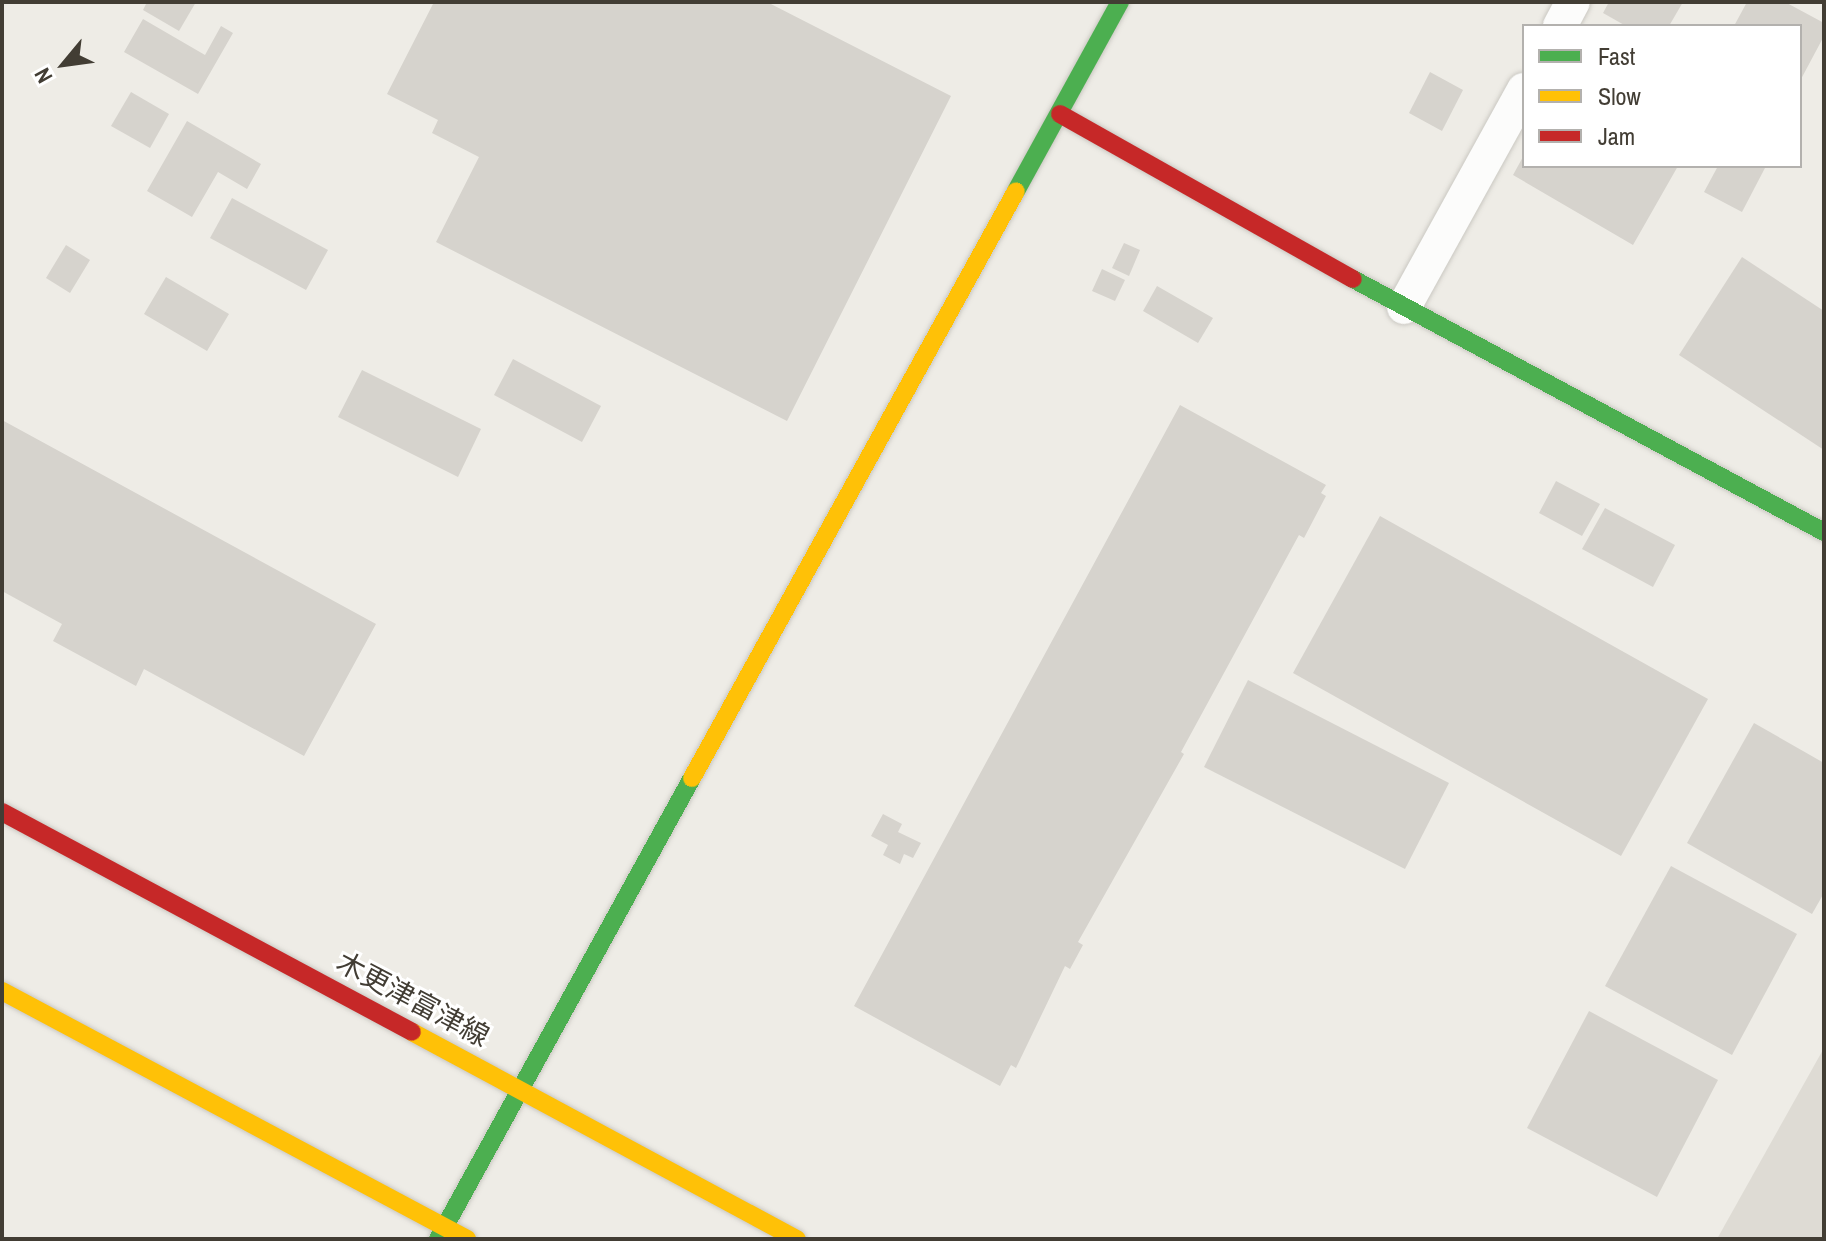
<!DOCTYPE html>
<meta charset="utf-8">
<style>
body{margin:0}
#map{position:relative;width:1826px;height:1241px;overflow:hidden;background:#eeece6;font-family:"Archivo Narrow","Noto Sans JP",sans-serif}
div>[style]{position:absolute}
.industrial>*{inset:0;background:#dedbd4}
.building>*{inset:0;background:#d6d3cd}
.roads{filter:drop-shadow(0 0 2px #cac8c2) drop-shadow(0 0 2px #cac8c2)}
.street>*{height:34px;margin:-17px;padding:0 17px;transform-origin:17px;border-radius:17px;background:#fcfcfb}
.fast>*{height:18px;margin:-9px;padding:0 9px;transform-origin:9px;border-radius:9px;background:#4caf50}
.slow>*{height:18px;margin:-9px;padding:0 9px;transform-origin:9px;border-radius:9px;background:#ffc107}
.jam>*{height:18px;margin:-9px;padding:0 9px;transform-origin:9px;border-radius:9px;background:#c62828}
span{translate:-50% -50%;white-space:nowrap;text-align:center;line-height:1.15;-webkit-text-stroke:6px #fff;paint-order:stroke}
.street-label{font-size:28px;color:#423d34}
.frame{position:absolute;inset:0;border:4px solid #423d34;pointer-events:none}
.legend{position:absolute;left:1522px;top:24px;width:280px;height:144px;box-sizing:border-box;background:#fff;border:2px solid #b3b1ae;margin:0;padding:10px 14px;list-style:none;font-size:24px;color:#423d34}
.legend li{display:flex;align-items:center;gap:16px;height:40px}
.legend b{width:40px;border:2px solid #b3b1ae}
.north{position:absolute;left:24px;top:24px;width:80px;height:80px;-webkit-text-stroke:6px #fff;paint-order:stroke;rotate:241deg;font-size:22px;font-weight:700;line-height:32px;text-align:center;color:#423d34}
.north::after{content:'';display:block;margin:auto;width:28px;height:36px;background:#423d34;clip-path:polygon(50% 0,100% 100%,50% 72%,0 100%)}
</style>
<div id="map">
<div class="industrial">
<div style="clip-path:polygon(1824px 1048px,1824px 1239px,1717px 1239px)"></div>
</div>
<div class="building">
<div style="clip-path:polygon(147px 2px,196px 2px,179px 31px,143px 10px)"></div>
<div style="clip-path:polygon(434px 2px,767px 2px,951px 96px,787px 421px,436px 242px,479px 157px,432px 133px,438px 120px,387px 94px)"></div>
<div style="clip-path:polygon(1609px 2px,1683px 2px,1669px 26px,1626px 26px,1603px 13px)"></div>
<div style="clip-path:polygon(1747px 2px,1785px 2px,1824px 23px,1824px 36px,1800px 81px,1800px 26px,1734px 26px)"></div>
<div style="clip-path:polygon(143px 19px,205px 55px,221px 26px,233px 33px,198px 94px,124px 52px)"></div>
<div style="clip-path:polygon(1430px 72px,1463px 90px,1442px 131px,1409px 113px)"></div>
<div style="clip-path:polygon(131px 92px,169px 114px,150px 148px,111px 126px)"></div>
<div style="clip-path:polygon(187px 121px,261px 164px,247px 189px,218px 172px,192px 217px,147px 191px)"></div>
<div style="clip-path:polygon(1524px 155px,1524px 166px,1678px 166px,1633px 245px,1513px 175px)"></div>
<div style="clip-path:polygon(1718px 166px,1766px 166px,1742px 212px,1704px 192px)"></div>
<div style="clip-path:polygon(232px 198px,328px 250px,306px 290px,210px 238px)"></div>
<div style="clip-path:polygon(1124px 243px,1140px 250px,1129px 276px,1112px 268px)"></div>
<div style="clip-path:polygon(66px 245px,90px 260px,70px 293px,46px 278px)"></div>
<div style="clip-path:polygon(1742px 257px,1824px 311px,1824px 450px,1679px 355px)"></div>
<div style="clip-path:polygon(1102px 269px,1125px 280px,1115px 301px,1092px 291px)"></div>
<div style="clip-path:polygon(166px 277px,229px 314px,207px 351px,144px 314px)"></div>
<div style="clip-path:polygon(1157px 286px,1213px 318px,1198px 343px,1143px 311px)"></div>
<div style="clip-path:polygon(513px 359px,601px 406px,582px 442px,494px 395px)"></div>
<div style="clip-path:polygon(362px 370px,481px 429px,458px 477px,338px 417px)"></div>
<div style="clip-path:polygon(1180px 405px,1326px 485px,1321px 493px,1326px 496px,1304px 538px,1299px 535px,1181px 752px,1184px 754px,1078px 942px,1083px 945px,1070px 969px,1065px 966px,1016px 1068px,1011px 1065px,1000px 1086px,854px 1006px)"></div>
<div style="clip-path:polygon(2px 420px,376px 624px,304px 756px,144px 669px,136px 686px,53px 641px,62px 624px,2px 591px)"></div>
<div style="clip-path:polygon(1556px 481px,1600px 504px,1582px 536px,1539px 513px)"></div>
<div style="clip-path:polygon(1605px 508px,1675px 545px,1653px 587px,1582px 549px)"></div>
<div style="clip-path:polygon(1380px 516px,1708px 699px,1621px 856px,1293px 673px)"></div>
<div style="clip-path:polygon(1248px 680px,1449px 783px,1405px 869px,1204px 767px)"></div>
<div style="clip-path:polygon(1754px 723px,1824px 763px,1824px 893px,1812px 914px,1687px 843px)"></div>
<div style="clip-path:polygon(883px 814px,902px 824px,898px 832px,921px 843px,913px 858px,904px 854px,900px 864px,883px 855px,888px 845px,871px 836px)"></div>
<div style="clip-path:polygon(1671px 866px,1797px 934px,1732px 1055px,1605px 986px)"></div>
<div style="clip-path:polygon(1589px 1011px,1718px 1080px,1657px 1197px,1527px 1128px)"></div>
</div>
<div class="roads">
<div class="street">
<div style="left:1560px;top:26px;width:27px;rotate:-62deg"></div>
<div style="left:1404px;top:307px;width:248px;rotate:-61.1deg"></div>
</div>
<div class="fast">
<div style="left:1016px;top:191px;width:216px;rotate:-61.2deg"></div>
<div style="left:1353px;top:279px;width:535px;rotate:28.24deg"></div>
<div style="left:438px;top:1239px;width:526px;rotate:-61.15deg"></div>
</div>
<div class="slow">
<div style="left:692px;top:778px;width:670px;rotate:-61.1deg"></div>
<div style="left:2px;top:991px;width:527px;rotate:28.07deg"></div>
<div style="left:412px;top:1032px;width:437px;rotate:28.3deg"></div>
</div>
<div class="jam">
<div style="left:1060px;top:114px;width:336px;rotate:29.4deg"></div>
<div style="left:2px;top:812px;width:465px;rotate:28.2deg"></div>
</div>
</div>
<div class="street-label">
<span style="left:413px;top:999px;rotate:28deg">木更津富津線</span>
</div>
<div class="frame"></div>
<ul class="legend">
<li><b style="height:10px;background:#4caf50"></b>Fast</li>
<li><b style="height:10px;background:#ffc107"></b>Slow</li>
<li><b style="height:10px;background:#c62828"></b>Jam</li>
</ul>
<div class="north">N</div>
</div>
